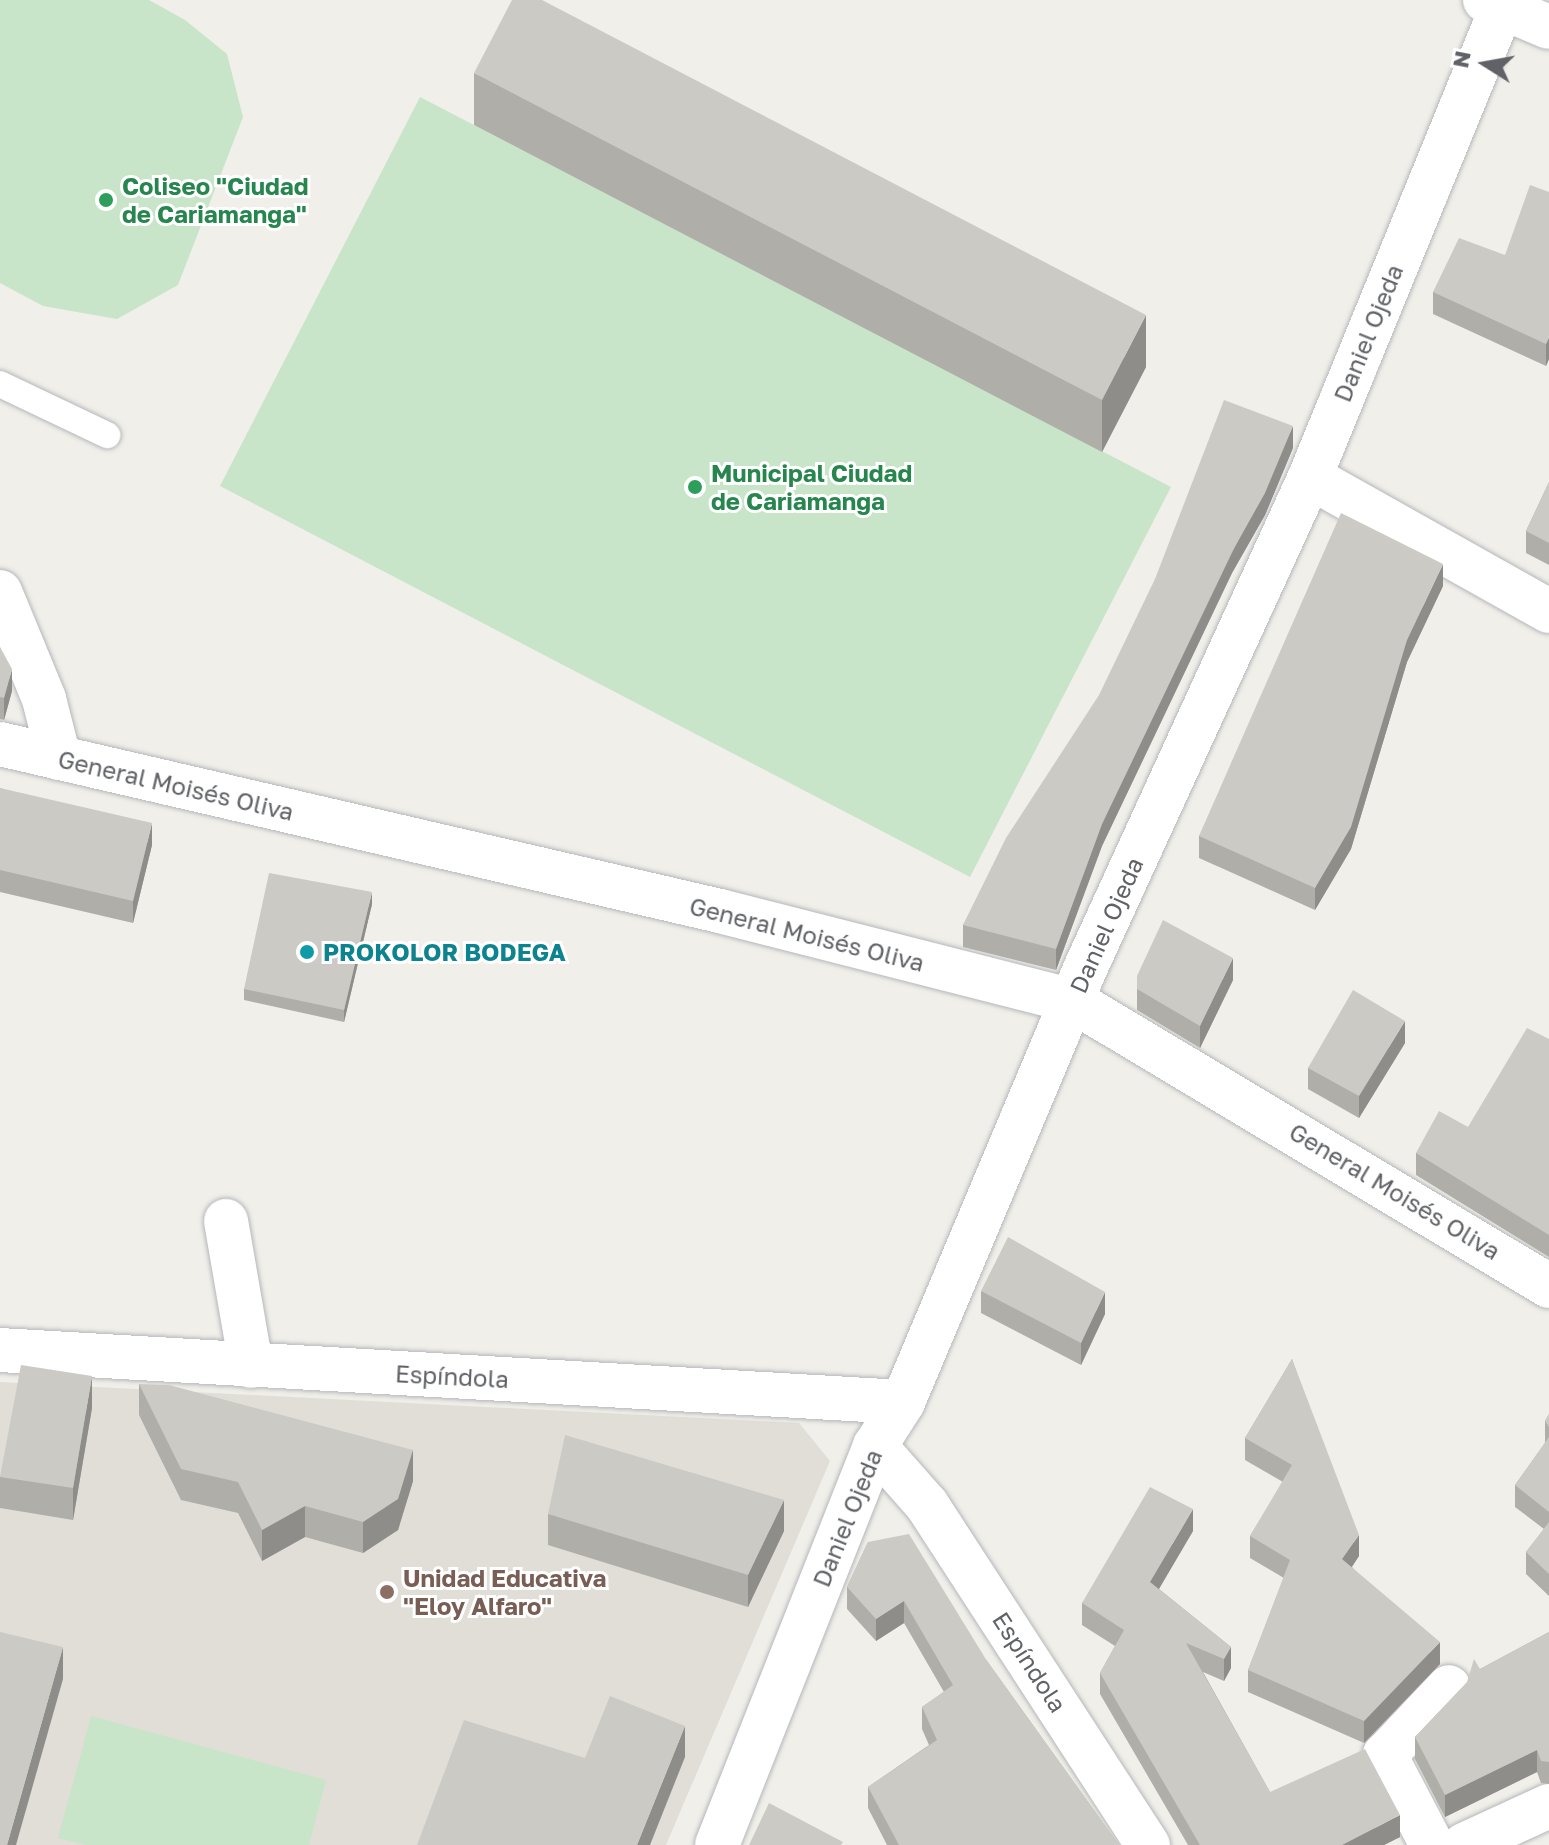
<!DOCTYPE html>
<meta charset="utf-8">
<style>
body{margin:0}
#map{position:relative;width:1549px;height:1845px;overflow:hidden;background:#f0efe9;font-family:"Golos Text",sans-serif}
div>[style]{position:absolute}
.education>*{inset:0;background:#e0ded7}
.green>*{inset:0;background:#c8e5ca}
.roads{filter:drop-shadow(0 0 2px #b5b7bb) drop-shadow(0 0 2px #b5b7bb)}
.lane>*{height:26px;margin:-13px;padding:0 13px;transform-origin:13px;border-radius:13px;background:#fff}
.street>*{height:44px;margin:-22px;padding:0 22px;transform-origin:22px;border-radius:22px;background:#fff}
.secondary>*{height:44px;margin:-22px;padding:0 22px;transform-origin:22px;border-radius:22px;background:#fff}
.wall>*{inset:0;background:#afaea9}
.shaded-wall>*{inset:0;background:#8f8d8a}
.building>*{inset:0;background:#cccac5}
.dots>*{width:22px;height:22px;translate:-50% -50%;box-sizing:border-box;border:4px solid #fff;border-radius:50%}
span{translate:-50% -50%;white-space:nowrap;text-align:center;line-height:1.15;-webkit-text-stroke:6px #fff;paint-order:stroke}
.leisure-label{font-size:24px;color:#27864d;font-weight:700}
.left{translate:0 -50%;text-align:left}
.street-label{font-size:24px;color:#606267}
.culture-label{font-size:24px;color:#0d838f;font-weight:700}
.education-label{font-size:24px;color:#785e54;font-weight:700}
.north{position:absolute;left:1445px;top:24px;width:80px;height:80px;-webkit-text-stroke:6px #fff;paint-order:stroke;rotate:281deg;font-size:22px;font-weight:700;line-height:32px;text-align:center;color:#606267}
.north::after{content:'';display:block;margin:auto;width:28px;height:36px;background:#606267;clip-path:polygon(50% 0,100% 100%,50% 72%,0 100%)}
</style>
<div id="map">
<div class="education">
<div style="clip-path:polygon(0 1382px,799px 1423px,830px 1461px,666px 1845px,0 1845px)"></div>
</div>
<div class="green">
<div style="clip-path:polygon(0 0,149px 0,185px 20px,227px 54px,243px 117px,178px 285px,117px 319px,43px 306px,0 283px)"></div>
<div style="clip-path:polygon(420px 97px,1171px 487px,970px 877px,220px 486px)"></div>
<div style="clip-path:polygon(91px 1716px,326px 1780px,309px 1845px,85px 1845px,58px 1838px)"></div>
</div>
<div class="roads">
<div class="lane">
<div style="left:0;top:384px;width:119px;rotate:25.5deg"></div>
</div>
<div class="street">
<div style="left:1485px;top:0;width:69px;rotate:22.9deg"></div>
<div style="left:1310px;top:477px;width:274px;rotate:29.3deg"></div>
<div style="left:0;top:592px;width:116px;rotate:67.6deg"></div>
<div style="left:44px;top:699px;width:61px;rotate:75.7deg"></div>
<div style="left:226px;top:1221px;width:147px;rotate:80.2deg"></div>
<div style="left:0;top:1350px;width:904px;rotate:3.3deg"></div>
<div style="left:875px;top:1446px;width:79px;rotate:48.6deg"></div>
<div style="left:927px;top:1505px;width:406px;rotate:57deg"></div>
<div style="left:717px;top:1845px;width:429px;rotate:-68.4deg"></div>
<div style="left:875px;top:1446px;width:52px;rotate:-57.5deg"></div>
<div style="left:903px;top:1402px;width:470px;rotate:-67.2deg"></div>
<div style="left:1085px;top:969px;width:541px;rotate:-65.42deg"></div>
<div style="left:1310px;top:477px;width:515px;rotate:-67.77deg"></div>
<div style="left:1432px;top:1845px;width:102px;rotate:-117.6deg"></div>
<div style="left:1385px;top:1755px;width:93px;rotate:-46.7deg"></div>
<div style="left:1464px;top:1845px;width:94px;rotate:-24.6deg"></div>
</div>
<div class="secondary">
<div style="left:0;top:744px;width:739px;rotate:13.06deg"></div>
<div style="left:720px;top:911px;width:364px;rotate:14.3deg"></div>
<div style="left:1073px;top:1001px;width:555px;rotate:30.91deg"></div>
</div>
</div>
<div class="wall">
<div style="clip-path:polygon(474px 73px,1146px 367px,1102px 452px,474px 125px)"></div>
<div style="clip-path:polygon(1549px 192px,1549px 359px,1546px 366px,1433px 314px,1433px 292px,1505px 255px)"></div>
<div style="clip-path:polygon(1293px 448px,1265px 515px,1232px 573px,1102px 846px,1056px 970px,963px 947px,963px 925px)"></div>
<div style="clip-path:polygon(1549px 482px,1549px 565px,1526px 553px,1526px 531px)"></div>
<div style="clip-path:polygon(1443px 586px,1407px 662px,1351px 849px,1315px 910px,1199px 858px,1199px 836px)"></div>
<div style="clip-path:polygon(0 647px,12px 691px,4px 720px,0 719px)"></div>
<div style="clip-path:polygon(0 788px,152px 845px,133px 923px,0 892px)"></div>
<div style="clip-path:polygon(372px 904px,344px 1022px,244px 1000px,244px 989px)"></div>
<div style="clip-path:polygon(1137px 976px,1233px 980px,1200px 1048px,1137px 1010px)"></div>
<div style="clip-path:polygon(1549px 1039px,1549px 1257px,1416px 1175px,1416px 1153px,1468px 1127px)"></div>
<div style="clip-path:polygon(1405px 1043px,1359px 1118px,1308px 1089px,1308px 1068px)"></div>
<div style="clip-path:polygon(981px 1291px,1105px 1314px,1081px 1365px,981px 1313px)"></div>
<div style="clip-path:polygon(1292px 1359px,1359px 1556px,1352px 1567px,1440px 1664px,1364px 1743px,1248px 1692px,1248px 1670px,1284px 1578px,1250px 1558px,1250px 1536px,1283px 1482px,1245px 1460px,1245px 1438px)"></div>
<div style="clip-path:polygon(139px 1384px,413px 1481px,398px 1530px,363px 1553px,305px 1537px,262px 1561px,238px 1513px,181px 1500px,139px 1415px)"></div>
<div style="clip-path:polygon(92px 1408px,73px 1520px,0 1508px,0 1477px)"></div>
<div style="clip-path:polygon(1549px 1414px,1549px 1596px,1526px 1574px,1526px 1552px,1544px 1529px,1515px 1507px,1515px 1485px,1545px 1443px,1545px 1421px)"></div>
<div style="clip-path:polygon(548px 1514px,784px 1531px,748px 1607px,548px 1545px)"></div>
<div style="clip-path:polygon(1193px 1531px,1159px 1589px,1231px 1647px,1231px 1668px,1224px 1681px,1203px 1672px,1270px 1792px,1400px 1837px,1384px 1845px,1188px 1845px,1100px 1694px,1100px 1673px,1115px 1646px,1082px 1625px,1082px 1603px)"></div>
<div style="clip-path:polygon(868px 1542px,987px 1661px,1119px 1845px,887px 1845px,868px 1808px,868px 1787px,929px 1745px,922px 1729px,922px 1707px,944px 1692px,904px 1623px,876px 1641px,847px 1609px,847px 1587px)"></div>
<div style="clip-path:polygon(1549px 1632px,1549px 1784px,1541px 1783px,1537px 1772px,1445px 1817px,1415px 1759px,1415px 1737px,1480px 1669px)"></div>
</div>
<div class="shaded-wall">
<div style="clip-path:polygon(1146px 315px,1146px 367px,1102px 452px,1102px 400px)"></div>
<div style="clip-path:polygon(1549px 338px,1549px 359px,1546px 366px,1546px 344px)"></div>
<div style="clip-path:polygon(1293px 426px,1293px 448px,1265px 515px,1232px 573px,1102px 846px,1056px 970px,1056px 949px,1102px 824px)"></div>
<div style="clip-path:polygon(1443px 564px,1443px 586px,1407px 662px,1351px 849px,1315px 910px,1315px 888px,1407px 640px)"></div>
<div style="clip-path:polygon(12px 669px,12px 691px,4px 720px,4px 698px)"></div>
<div style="clip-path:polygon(152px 823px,152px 845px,133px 923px,133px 901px)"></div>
<div style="clip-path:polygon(372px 892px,372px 904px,344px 1022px,344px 1010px)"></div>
<div style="clip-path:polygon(1233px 958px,1233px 980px,1200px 1048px,1200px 1026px)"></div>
<div style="clip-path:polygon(1405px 1021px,1405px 1043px,1359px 1118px,1359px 1096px)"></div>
<div style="clip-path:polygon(1105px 1292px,1105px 1314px,1081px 1365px,1081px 1343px)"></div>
<div style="clip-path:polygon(92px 1376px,92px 1408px,73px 1520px,73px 1488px)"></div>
<div style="clip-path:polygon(413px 1450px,413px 1481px,398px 1530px,363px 1553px,363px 1522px)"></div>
<div style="clip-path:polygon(784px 1500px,784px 1531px,748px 1607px,748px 1575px)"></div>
<div style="clip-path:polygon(305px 1506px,305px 1537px,262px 1561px,262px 1530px)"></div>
<div style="clip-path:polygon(1193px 1509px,1193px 1531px,1150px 1604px,1150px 1582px)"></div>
<div style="clip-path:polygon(1359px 1535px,1359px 1556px,1342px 1581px,1342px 1559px)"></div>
<div style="clip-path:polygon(904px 1601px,904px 1623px,876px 1641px,876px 1619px)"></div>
<div style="clip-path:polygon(1440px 1642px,1440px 1664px,1364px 1743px,1364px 1721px)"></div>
<div style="clip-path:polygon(63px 1647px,63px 1679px,16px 1845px,7px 1845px)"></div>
<div style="clip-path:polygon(1231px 1647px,1231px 1668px,1224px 1681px,1224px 1659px)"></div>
<div style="clip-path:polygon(685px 1726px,685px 1757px,650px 1845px,637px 1845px)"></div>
<div style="clip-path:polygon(1537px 1750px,1537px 1772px,1445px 1817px,1445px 1795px)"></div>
<div style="clip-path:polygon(1400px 1815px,1400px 1837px,1384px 1845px,1342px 1845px)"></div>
</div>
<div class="building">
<div style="clip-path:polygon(512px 0,542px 0,1146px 315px,1102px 400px,474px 73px)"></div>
<div style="clip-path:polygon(1530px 185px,1549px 192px,1549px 338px,1546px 344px,1433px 292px,1459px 238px,1505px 255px)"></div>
<div style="clip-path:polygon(1224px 400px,1293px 426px,1265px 493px,1232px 552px,1102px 824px,1056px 949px,963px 925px,1006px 838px,1099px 695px,1155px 579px)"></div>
<div style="clip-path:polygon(1549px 482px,1549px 543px,1526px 531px)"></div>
<div style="clip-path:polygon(1341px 513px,1443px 564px,1407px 640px,1351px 827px,1315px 888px,1199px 836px)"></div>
<div style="clip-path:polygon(0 647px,12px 669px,4px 698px,0 697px)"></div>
<div style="clip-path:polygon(0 788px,152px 823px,133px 901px,0 870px)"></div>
<div style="clip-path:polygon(269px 873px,372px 892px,344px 1010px,244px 989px)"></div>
<div style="clip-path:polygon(1163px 920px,1233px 958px,1200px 1026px,1137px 989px,1137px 976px)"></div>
<div style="clip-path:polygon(1353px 990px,1405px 1021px,1359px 1096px,1308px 1068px)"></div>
<div style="clip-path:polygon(1527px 1028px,1549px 1039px,1549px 1235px,1416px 1153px,1439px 1111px,1468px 1127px)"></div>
<div style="clip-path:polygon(1008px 1237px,1105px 1292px,1081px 1343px,981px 1291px)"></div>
<div style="clip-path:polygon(1292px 1359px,1359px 1535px,1342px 1559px,1440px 1642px,1364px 1721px,1248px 1670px,1290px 1560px,1250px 1536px,1292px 1465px,1245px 1438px)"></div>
<div style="clip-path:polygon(21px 1365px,92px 1376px,73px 1488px,0 1477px)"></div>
<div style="clip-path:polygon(139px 1384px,169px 1385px,413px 1450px,398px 1499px,363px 1522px,305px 1506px,262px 1530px,238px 1482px,181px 1469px)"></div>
<div style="clip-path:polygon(1549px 1414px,1549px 1427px,1545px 1421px)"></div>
<div style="clip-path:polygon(565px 1435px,784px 1500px,748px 1575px,548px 1514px)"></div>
<div style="clip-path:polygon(1549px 1437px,1549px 1512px,1515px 1485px)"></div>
<div style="clip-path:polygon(1150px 1487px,1193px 1509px,1150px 1582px,1231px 1647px,1224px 1659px,1186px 1643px,1270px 1792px,1365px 1749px,1400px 1815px,1342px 1845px,1200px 1845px,1100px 1673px,1124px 1630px,1082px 1603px)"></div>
<div style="clip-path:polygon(1549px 1522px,1549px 1574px,1526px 1552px)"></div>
<div style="clip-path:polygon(909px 1534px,987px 1661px,1119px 1845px,899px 1845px,868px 1787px,937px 1740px,922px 1707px,953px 1685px,904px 1601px,876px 1619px,847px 1587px,868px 1542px)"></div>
<div style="clip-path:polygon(0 1632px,63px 1647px,7px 1845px,0 1845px)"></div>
<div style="clip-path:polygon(1549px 1632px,1549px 1762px,1541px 1761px,1537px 1750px,1445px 1795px,1415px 1737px,1467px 1682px,1474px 1659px,1480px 1669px)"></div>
<div style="clip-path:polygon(610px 1696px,685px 1726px,637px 1845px,417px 1845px,464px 1720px,585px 1758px)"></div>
<div style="clip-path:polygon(769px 1803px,843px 1842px,841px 1845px,749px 1845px)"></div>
</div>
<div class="dots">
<div style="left:106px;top:200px;background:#2e9e5b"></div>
<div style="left:695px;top:487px;background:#2e9e5b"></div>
<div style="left:307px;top:952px;background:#0f9aa8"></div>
<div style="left:387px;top:1592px;background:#8d6e63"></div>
</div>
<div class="leisure-label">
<span class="left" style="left:122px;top:200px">Coliseo "Ciudad<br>de Cariamanga"</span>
<span class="left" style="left:711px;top:487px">Municipal Ciudad<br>de Cariamanga</span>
</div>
<div class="street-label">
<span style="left:1368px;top:333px;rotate:-68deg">Daniel Ojeda</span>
<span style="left:176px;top:785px;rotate:13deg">General Moisés Oliva</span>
<span style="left:1106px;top:925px;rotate:-66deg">Daniel Ojeda</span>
<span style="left:807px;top:934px;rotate:14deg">General Moisés Oliva</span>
<span style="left:1395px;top:1191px;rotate:31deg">General Moisés Oliva</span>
<span style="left:452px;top:1376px;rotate:3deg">Espíndola</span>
<span style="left:847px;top:1518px;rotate:-68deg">Daniel Ojeda</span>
<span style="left:1030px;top:1662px;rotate:57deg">Espíndola</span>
</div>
<div class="culture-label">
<span class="left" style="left:323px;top:952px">PROKOLOR BODEGA</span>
</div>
<div class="education-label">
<span class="left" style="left:403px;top:1592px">Unidad Educativa<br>"Eloy Alfaro"</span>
</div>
<div class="north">N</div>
</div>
